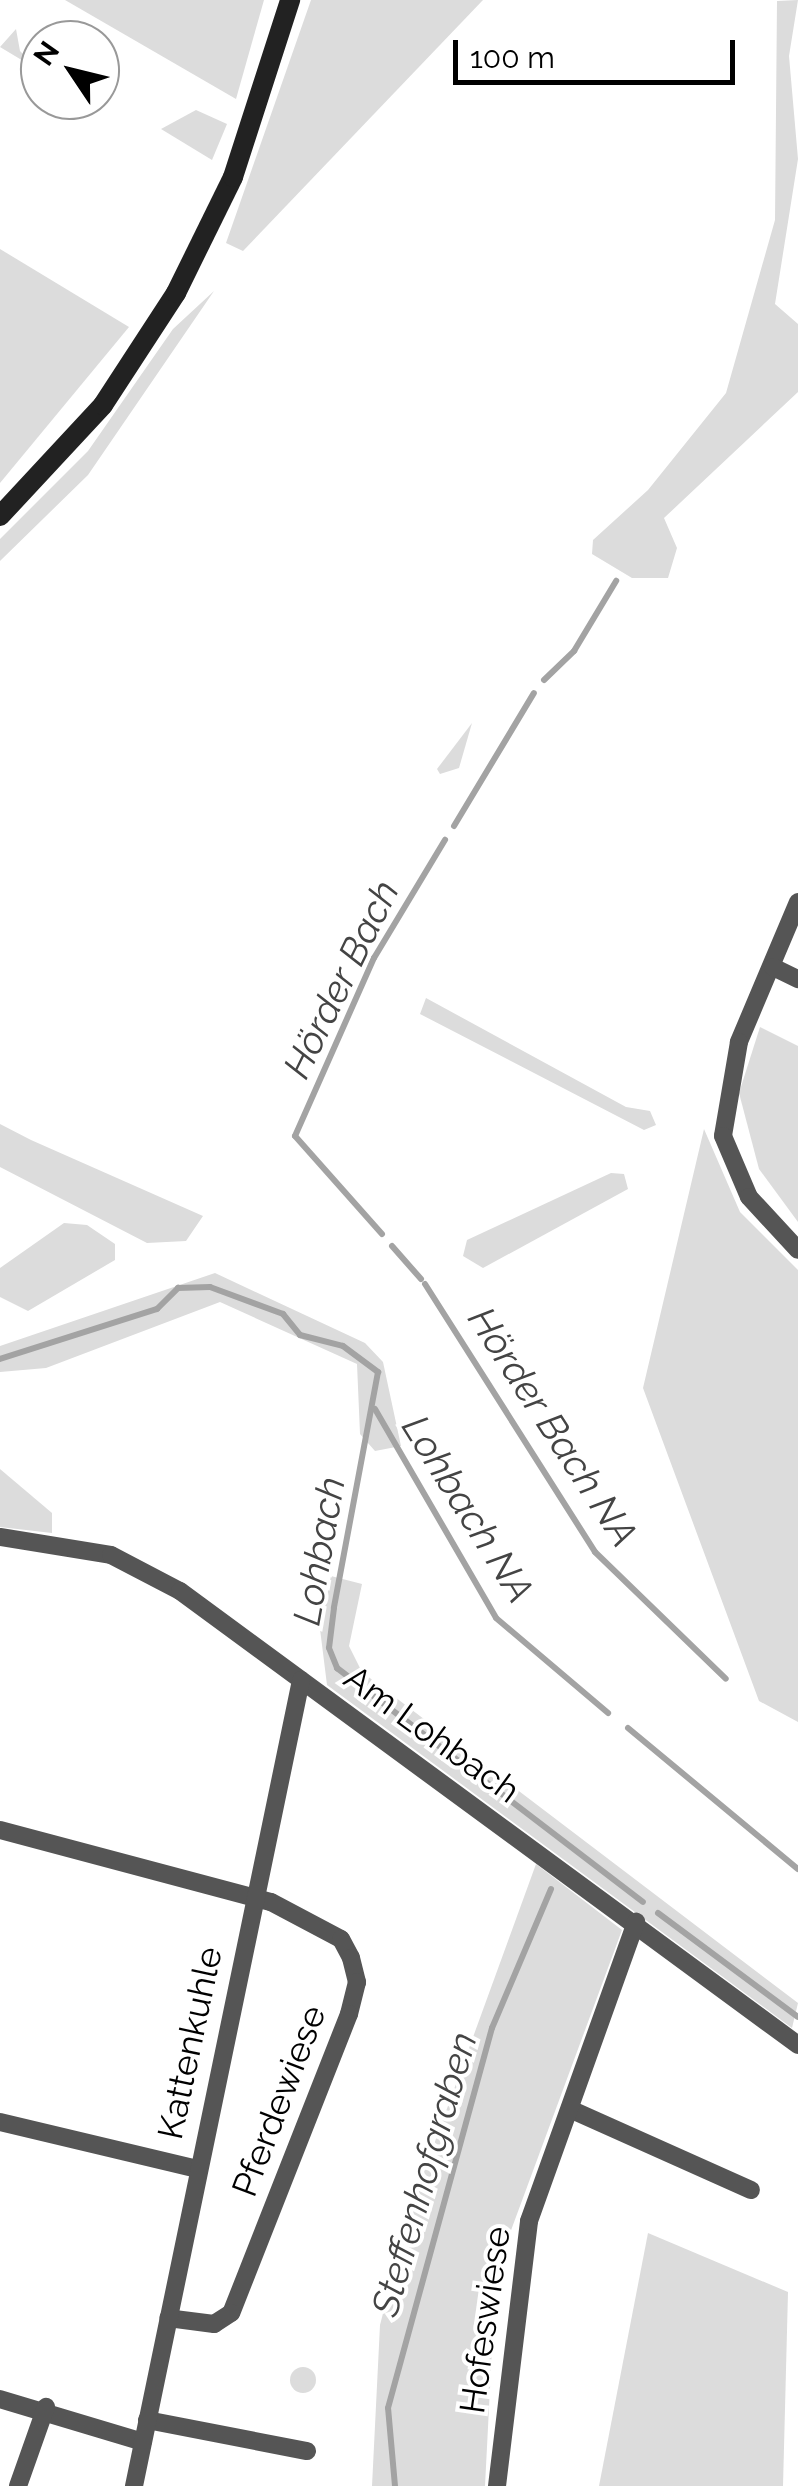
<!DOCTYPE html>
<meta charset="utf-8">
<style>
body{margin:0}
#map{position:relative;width:798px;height:2486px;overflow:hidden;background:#fff;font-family:Raleway,sans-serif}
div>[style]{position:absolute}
.green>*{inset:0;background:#dcdcdc}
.round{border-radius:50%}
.stream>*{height:6px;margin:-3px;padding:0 3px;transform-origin:3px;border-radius:3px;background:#a3a3a3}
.street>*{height:18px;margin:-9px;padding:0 9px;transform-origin:9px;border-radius:9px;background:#555}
.secondary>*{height:20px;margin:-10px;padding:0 10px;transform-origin:10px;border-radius:10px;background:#222}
span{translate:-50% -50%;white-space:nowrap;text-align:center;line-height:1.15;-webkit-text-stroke:8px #fff;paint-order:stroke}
.street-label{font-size:35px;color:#000}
.water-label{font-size:38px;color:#444;font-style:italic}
.north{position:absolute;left:20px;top:20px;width:100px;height:100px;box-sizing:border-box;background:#fff;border:2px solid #999;border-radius:50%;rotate:305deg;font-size:28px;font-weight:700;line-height:40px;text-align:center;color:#000}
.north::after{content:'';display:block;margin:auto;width:35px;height:45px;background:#000;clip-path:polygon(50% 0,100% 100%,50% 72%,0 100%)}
.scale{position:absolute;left:453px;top:40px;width:282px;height:45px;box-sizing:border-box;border:5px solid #000;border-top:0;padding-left:12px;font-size:30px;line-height:35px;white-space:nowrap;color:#000;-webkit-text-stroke:8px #fff;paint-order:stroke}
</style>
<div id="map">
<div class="green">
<div style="clip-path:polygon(65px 0,264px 0,236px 99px)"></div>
<div style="clip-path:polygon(311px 0,483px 0,243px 251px,226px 243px)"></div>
<div style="clip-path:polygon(798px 0,789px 56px,798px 159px,775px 304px,798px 324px,798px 392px,664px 518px,677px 548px,668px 578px,632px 578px,592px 554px,593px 540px,648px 490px,726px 393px,775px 220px,777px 1px)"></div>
<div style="clip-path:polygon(16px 29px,20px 51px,40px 71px,0 47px)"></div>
<div style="clip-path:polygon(196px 110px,227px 124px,212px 160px,161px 129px)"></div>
<div style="clip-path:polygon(0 249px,129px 327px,0 483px)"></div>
<div style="clip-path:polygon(214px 291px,88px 475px,0 561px,0 539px,88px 451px,173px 329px)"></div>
<div style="clip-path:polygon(472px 723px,459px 768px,440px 774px,437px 769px)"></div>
<div style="clip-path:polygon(426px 998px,626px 1107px,650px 1111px,656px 1125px,644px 1130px,420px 1014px)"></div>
<div style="clip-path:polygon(760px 1027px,798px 1046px,798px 1222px,759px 1169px,739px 1093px)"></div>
<div style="clip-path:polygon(0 1124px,31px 1140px,203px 1216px,186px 1241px,147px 1243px,0 1167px)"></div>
<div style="clip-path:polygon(704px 1129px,740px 1212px,798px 1270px,798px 1722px,759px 1701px,643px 1388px)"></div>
<div style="clip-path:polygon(611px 1173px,624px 1174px,628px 1189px,483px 1268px,463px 1256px,467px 1240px)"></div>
<div style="clip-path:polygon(64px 1223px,87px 1225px,115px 1244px,115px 1260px,28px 1311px,0 1297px,0 1268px)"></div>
<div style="clip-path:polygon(215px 1273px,365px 1343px,383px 1362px,401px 1446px,375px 1451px,360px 1434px,357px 1364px,220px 1302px,46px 1368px,0 1372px,0 1346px)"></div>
<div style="clip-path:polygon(0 1469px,52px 1513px,52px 1533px,0 1527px)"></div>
<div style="clip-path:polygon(331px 1576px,362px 1584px,349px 1646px,362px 1672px,798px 2003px,792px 2028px,327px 1685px,320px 1629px)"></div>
<div style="clip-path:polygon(536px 1864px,622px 1930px,496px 2271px,485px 2486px,372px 2486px,380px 2325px,409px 2213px)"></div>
<div style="clip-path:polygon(648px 2233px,788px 2292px,783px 2486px,599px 2486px)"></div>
<div class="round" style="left:290px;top:2367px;width:26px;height:26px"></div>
</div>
<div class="stream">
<div style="left:544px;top:680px;width:42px;rotate:-44deg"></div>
<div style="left:574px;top:651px;width:82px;rotate:-59deg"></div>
<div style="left:454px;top:826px;width:155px;rotate:-59deg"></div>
<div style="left:382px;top:1234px;width:131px;rotate:-131.6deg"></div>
<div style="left:295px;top:1136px;width:195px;rotate:-66.1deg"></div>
<div style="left:374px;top:958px;width:138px;rotate:-59deg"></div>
<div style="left:392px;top:1246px;width:44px;rotate:48.7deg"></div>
<div style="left:425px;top:1284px;width:317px;rotate:57.6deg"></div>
<div style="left:595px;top:1552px;width:182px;rotate:44.1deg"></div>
<div style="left:0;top:1359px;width:165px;rotate:-17.7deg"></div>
<div style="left:157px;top:1309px;width:30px;rotate:-45deg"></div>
<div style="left:178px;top:1288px;width:32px;rotate:-2deg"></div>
<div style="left:210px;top:1287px;width:78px;rotate:20.3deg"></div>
<div style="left:283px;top:1314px;width:27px;rotate:51deg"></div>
<div style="left:300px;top:1335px;width:44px;rotate:14.3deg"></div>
<div style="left:343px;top:1346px;width:44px;rotate:36.6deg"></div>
<div style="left:378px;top:1372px;width:240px;rotate:100.6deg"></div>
<div style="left:334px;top:1608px;width:40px;rotate:97.1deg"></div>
<div style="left:329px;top:1648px;width:22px;rotate:68deg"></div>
<div style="left:337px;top:1668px;width:385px;rotate:37.4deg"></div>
<div style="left:375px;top:1409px;width:241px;rotate:59.9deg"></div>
<div style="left:496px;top:1618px;width:147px;rotate:40.3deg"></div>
<div style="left:628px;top:1728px;width:221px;rotate:39.7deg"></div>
<div style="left:658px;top:1913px;width:174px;rotate:36.6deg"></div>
<div style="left:395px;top:2486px;width:78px;rotate:-95.1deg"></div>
<div style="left:388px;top:2408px;width:394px;rotate:-74.7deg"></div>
<div style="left:492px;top:2028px;width:151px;rotate:-67deg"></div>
</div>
<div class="street">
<div style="left:798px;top:902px;width:152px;rotate:112.9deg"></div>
<div style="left:739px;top:1042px;width:95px;rotate:99.7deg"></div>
<div style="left:723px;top:1136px;width:66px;rotate:66.9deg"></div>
<div style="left:749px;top:1197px;width:72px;rotate:47.2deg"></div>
<div style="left:773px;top:967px;width:28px;rotate:26deg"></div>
<div style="left:0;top:1537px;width:112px;rotate:9.2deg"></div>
<div style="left:111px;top:1555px;width:78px;rotate:27.6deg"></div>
<div style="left:180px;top:1591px;width:767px;rotate:36.3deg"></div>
<div style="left:0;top:1830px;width:280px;rotate:14.9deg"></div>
<div style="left:271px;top:1902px;width:79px;rotate:27.9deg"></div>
<div style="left:341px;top:1939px;width:21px;rotate:62deg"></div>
<div style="left:351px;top:1958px;width:25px;rotate:76deg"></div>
<div style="left:357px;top:1982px;width:33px;rotate:104deg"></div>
<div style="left:349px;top:2014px;width:321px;rotate:111.5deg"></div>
<div style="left:231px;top:2313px;width:20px;rotate:147deg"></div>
<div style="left:214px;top:2324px;width:46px;rotate:-172.6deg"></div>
<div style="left:572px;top:2110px;width:196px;rotate:24.1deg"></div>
<div style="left:0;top:2122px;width:203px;rotate:13.4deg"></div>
<div style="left:0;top:2399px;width:149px;rotate:16.7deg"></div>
<div style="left:147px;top:2420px;width:163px;rotate:11deg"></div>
<div style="left:18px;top:2486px;width:84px;rotate:-70.5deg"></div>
<div style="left:134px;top:2486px;width:823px;rotate:-78.29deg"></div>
<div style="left:497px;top:2486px;width:267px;rotate:-83.1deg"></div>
<div style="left:529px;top:2221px;width:318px;rotate:-70.3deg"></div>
</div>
<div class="secondary">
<div style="left:0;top:516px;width:151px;rotate:-47.1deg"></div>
<div style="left:103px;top:405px;width:134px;rotate:-56.9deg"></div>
<div style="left:176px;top:293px;width:129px;rotate:-63.8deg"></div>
<div style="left:233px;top:177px;width:186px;rotate:-72.1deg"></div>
</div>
<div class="street-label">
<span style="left:432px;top:1734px;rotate:36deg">Am Lohbach</span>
<span style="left:190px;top:2043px;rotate:-78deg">Kattenkuhle</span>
<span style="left:279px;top:2101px;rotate:-69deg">Pferdewiese</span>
<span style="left:485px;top:2320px;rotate:-82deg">Hofeswiese</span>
</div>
<div class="water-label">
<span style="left:341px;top:979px;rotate:-64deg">Hörder Bach</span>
<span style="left:553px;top:1427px;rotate:57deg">Hörder Bach NA</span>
<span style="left:468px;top:1509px;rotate:58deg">Lohbach NA</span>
<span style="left:319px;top:1551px;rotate:-80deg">Lohbach</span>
<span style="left:424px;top:2174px;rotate:-74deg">Steffenhofgraben</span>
</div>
<div class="north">N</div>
<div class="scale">100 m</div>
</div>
